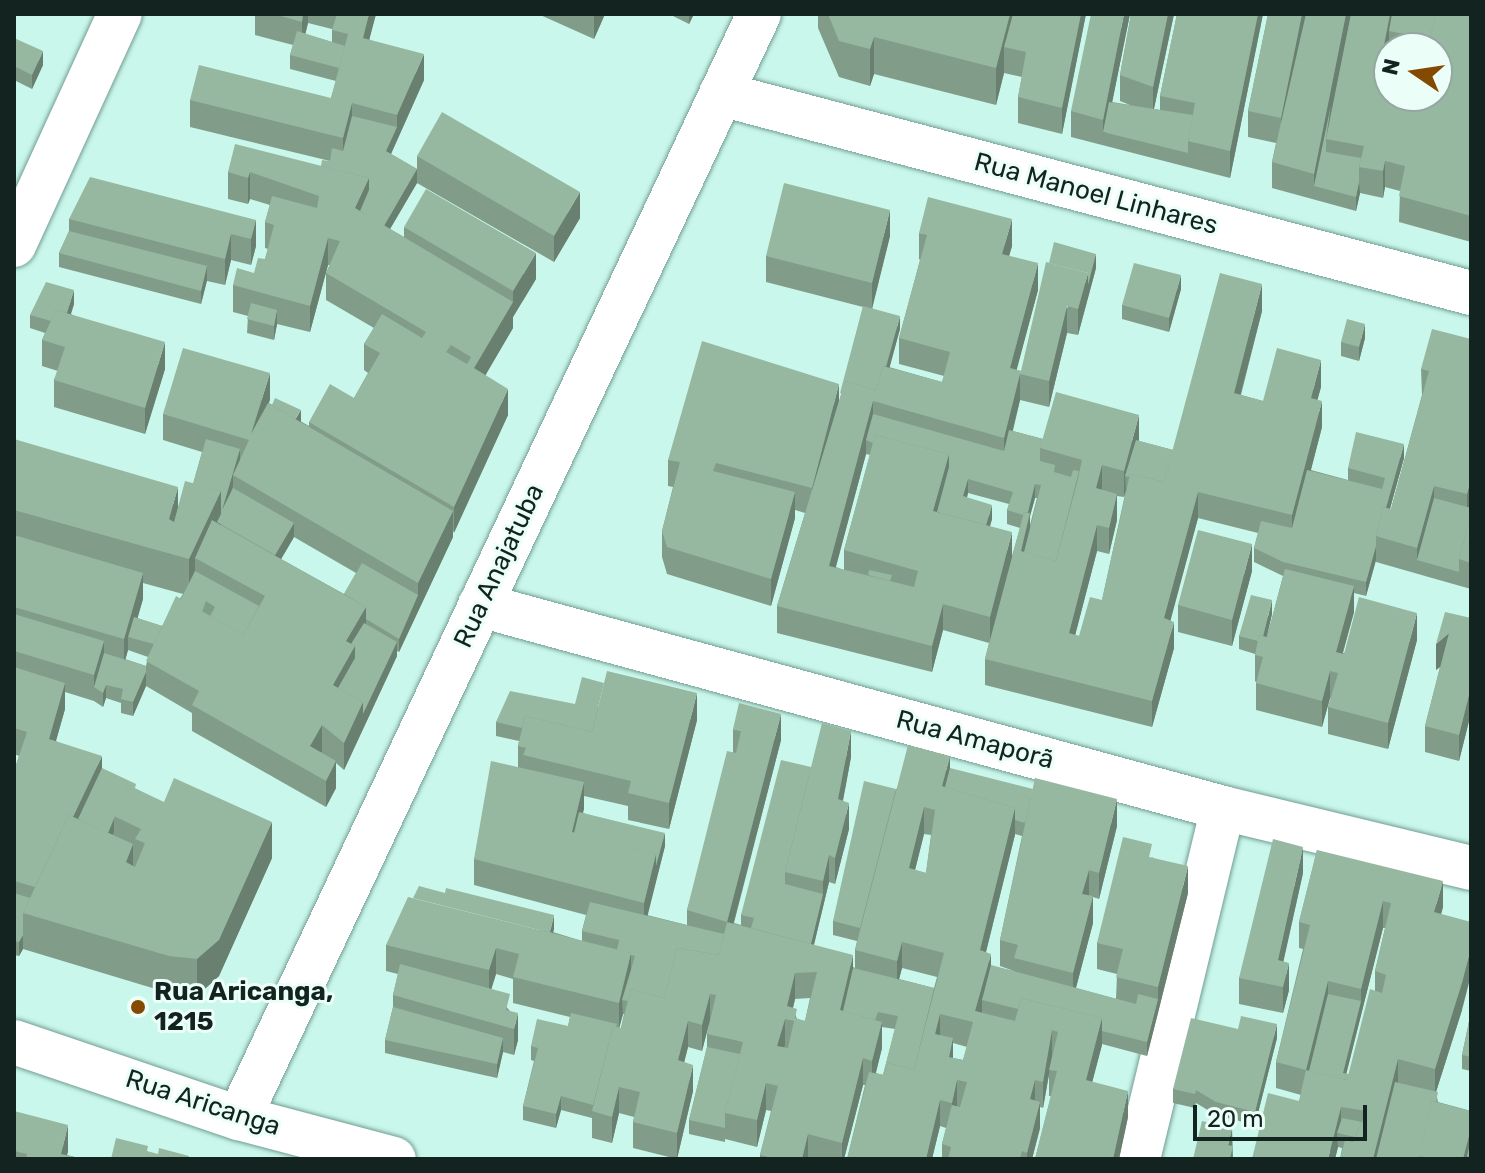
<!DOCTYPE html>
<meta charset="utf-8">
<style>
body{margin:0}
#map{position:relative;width:1485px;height:1173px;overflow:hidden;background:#caf7eb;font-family:Rubik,sans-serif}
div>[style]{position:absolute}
.roads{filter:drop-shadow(0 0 2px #729d92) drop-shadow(0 0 2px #729d92)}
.minor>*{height:44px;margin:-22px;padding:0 22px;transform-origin:22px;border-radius:22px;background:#fff}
.tertiary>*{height:44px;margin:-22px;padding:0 22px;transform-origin:22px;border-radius:22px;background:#fff}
.wall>*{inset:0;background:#819d8a}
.shaded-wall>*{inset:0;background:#698070}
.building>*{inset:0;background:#96b7a0}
.dots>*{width:22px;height:22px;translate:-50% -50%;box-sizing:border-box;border:4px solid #ecfef8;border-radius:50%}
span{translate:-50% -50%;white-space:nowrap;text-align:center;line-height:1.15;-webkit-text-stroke:6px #ecfef8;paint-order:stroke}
.street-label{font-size:26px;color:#132420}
.poi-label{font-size:26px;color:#132420;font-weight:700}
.left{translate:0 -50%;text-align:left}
.frame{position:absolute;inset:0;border:16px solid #132420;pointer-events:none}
.north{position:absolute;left:1373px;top:32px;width:80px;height:80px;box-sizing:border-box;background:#ecfef8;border:2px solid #95a7a2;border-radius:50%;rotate:283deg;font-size:22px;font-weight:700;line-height:32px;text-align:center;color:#132420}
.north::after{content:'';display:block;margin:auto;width:28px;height:36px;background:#854a01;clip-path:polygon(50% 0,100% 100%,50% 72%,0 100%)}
.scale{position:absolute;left:1193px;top:1105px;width:174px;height:36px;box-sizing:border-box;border:4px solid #132420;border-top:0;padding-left:10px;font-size:24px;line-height:28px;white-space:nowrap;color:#132420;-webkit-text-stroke:6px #ecfef8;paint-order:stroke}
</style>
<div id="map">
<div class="roads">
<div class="minor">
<div style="left:721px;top:94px;width:776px;rotate:14.86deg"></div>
<div style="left:14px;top:245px;width:254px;rotate:-65.4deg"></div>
<div style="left:480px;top:605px;width:770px;rotate:15.28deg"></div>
<div style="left:1223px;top:808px;width:255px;rotate:13.6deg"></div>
<div style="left:239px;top:1118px;width:1220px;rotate:-64.78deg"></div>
<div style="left:1138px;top:1159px;width:361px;rotate:-76.4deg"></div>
</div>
<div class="tertiary">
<div style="left:14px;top:1042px;width:237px;rotate:18.7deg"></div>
<div style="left:239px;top:1118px;width:160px;rotate:14.8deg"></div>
</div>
</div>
<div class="wall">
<div style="clip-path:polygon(evenodd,255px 14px,376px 14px,369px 39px,424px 80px,391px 154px,417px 169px,417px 156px,580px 218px,554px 262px,417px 183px,390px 229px,404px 237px,404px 227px,536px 279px,513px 317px,513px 328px,485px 375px,508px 415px,453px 533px,453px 537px,399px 652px,397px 651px,397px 656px,344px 770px,336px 763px,336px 788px,326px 807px,192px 731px,192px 713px,146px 686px,133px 716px,121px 713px,121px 703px,106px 698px,103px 707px,94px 701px,65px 692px,65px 709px,56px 741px,136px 789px,272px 858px,219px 976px,197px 996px,169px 993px,23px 949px,19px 956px,14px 955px,14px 771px,19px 756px,14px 754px,14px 439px,178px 507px,193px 484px,202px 452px,163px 440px,163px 414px,270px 399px,269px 403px,309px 426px,309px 422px,354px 398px,368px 373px,364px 370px,364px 344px,374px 328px,326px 300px,326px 273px,330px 265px,328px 265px,310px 332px,277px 324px,274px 340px,247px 333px,248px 316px,233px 312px,233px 285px,254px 273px,265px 259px,268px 249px,265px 248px,265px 222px,270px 205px,250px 199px,248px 204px,228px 199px,228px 172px,321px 166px,330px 161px,190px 127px,190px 100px,331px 98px,336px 81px,290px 69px,290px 55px,293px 45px,255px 35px,255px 14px,308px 23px,332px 29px,332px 42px,305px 34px,308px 23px,255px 14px,294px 537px,356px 573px,344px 594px,281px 559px,294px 537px,255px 14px,143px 583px,183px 594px,162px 626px,137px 618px,143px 599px,143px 583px,255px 14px,128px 650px,148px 657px,146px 666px,125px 659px,128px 650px)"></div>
<div style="clip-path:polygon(538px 14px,605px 14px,594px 39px)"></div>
<div style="clip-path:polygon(669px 14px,694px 14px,689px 24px)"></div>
<div style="clip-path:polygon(818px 14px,1086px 14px,1062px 134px,1018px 123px,1018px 97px,1022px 77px,1004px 73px,996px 105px,874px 74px,870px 86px,839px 77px,818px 28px)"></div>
<div style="clip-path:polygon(1130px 14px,1112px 102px,1130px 105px,1120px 101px,1120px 75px,1131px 14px,1174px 14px,1154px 109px,1160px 110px,1160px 96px,1177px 14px,1263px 14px,1230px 178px,1071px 137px,1071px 111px)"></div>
<div style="clip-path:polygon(evenodd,1268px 14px,1471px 14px,1471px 242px,1399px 222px,1400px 191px,1385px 187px,1383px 198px,1360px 193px,1356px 211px,1272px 188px,1272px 162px,1276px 143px,1248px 137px,1248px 111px,1268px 14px,1389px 45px,1407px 48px,1437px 48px,1389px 96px,1389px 45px)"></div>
<div style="clip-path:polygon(14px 38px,43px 65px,32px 89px,14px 80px)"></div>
<div style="clip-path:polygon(69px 219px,256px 220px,256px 246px,251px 265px,231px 260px,225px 285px,207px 281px,201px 304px,59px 267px,59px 253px,69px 231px)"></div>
<div style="clip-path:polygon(evenodd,919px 233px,1012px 246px,1009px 256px,1038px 290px,1016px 370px,1021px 371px,1096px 268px,1078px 335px,1067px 333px,1049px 407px,1020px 400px,1013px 431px,1043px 439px,1139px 441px,1173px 450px,1262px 311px,1241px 395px,1263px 401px,1321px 387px,1317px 400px,1322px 427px,1311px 470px,1348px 480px,1348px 468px,1404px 458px,1390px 509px,1391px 509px,1422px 395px,1421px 369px,1471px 339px,1471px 589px,1376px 562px,1376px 560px,1366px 596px,1354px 593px,1354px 612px,1343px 653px,1417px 640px,1388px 749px,1328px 734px,1328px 707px,1331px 698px,1330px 698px,1322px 727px,1256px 710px,1256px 682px,1255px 681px,1255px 654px,1239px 649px,1239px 636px,1272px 614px,1267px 637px,1283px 576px,1254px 562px,1254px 548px,1258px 533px,1198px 518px,1170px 620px,1174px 648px,1152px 727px,985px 685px,985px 659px,989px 643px,943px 630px,932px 672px,777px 633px,777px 606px,805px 513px,795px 510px,795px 518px,771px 606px,667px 574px,662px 557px,662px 531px,673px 487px,668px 486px,668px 460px,839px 403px,863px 307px,766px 282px,766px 256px,890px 236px,872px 308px,900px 329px,889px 367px,942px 382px,944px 376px,899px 364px,899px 338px,920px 260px,919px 259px,919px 233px,866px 454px,870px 455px,844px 550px,844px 570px,836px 567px,866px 454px,919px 233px,1126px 490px,1102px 600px,1079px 636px,1075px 635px,1097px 551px,1109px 554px,1117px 520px,1117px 496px,1124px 497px,1126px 490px,919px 233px,968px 493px,1009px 504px,1007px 510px,1007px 524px,1020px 528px,1012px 556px,990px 526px,992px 519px,967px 498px,968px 493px,919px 233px,1035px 498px,1037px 498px,1030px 525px,1030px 516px,1035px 498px)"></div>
<div style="clip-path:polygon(1181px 289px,1169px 332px,1122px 319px,1122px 305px)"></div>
<div style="clip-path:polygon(74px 304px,71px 314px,165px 369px,145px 434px,54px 407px,54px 380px,58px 371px,42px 366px,42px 340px,45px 333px,30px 328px,30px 315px)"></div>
<div style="clip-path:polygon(1365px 338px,1359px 361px,1341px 356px,1341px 342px)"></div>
<div style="clip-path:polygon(1252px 571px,1232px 646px,1178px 632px,1178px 605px)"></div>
<div style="clip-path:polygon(1471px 618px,1471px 713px,1459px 761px,1425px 752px,1425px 726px,1440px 667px,1436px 670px)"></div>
<div style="clip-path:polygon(evenodd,575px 704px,697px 720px,669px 829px,628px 820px,628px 806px,584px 796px,583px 813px,665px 846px,647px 915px,687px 925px,687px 910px,733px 752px,733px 729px,781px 740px,734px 923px,741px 925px,741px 915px,811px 767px,851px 757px,843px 801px,849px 829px,835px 884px,829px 882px,814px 945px,855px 968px,855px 950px,857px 941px,833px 935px,833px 921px,896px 789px,950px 769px,1117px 826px,1099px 899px,1093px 897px,1093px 923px,1076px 988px,1116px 999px,1117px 974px,1097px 969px,1097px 943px,1152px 857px,1188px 893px,1147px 1056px,1102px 1044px,1092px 1082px,1128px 1117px,1119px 1159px,1035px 1159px,1051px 1096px,1049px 1096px,1049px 1075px,1043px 1108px,1040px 1107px,1040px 1128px,1032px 1159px,942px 1159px,942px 1144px,946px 1128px,940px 1126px,932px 1159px,847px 1159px,865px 1085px,863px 1085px,844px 1159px,760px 1159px,760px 1155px,771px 1111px,766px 1110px,757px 1147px,725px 1139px,725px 1142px,689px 1134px,689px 1120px,707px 1047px,707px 1034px,710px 1020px,702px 1051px,688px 1047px,684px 1062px,693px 1091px,677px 1159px,633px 1148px,633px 1122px,634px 1117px,619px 1113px,612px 1143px,592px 1138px,592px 1118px,561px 1110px,556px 1128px,523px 1120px,523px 1106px,534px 1061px,531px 1060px,531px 1046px,568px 1026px,570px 1017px,513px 1003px,513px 979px,496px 974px,491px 989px,510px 1011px,518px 1040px,514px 1055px,503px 1052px,497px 1078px,385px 1053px,385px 1040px,393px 1007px,393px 995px,398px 974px,386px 971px,386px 945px,554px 929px,553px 932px,582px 941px,582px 931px,586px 915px,474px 885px,474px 859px,518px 767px,518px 746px,519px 741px,496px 736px,496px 722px,575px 704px,924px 834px,931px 835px,926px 873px,915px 870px,924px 834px,575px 704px,1015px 834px,1022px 836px,1000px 940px,1000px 966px,1014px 971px,991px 966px,986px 952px,1015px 834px,575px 704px,902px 968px,937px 977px,934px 988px,899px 979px,902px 968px,575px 704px,810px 998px,805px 1021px,797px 1019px,793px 1008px,795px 999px,810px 998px,575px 704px,623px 1014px,624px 1014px,621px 1028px,619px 1028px,623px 1014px,575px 704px,882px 1027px,895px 1029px,883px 1075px,876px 1073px,882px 1048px,882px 1027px,575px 704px,953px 1043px,967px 1047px,963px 1060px,953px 1058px,953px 1043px)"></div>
<div style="clip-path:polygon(evenodd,1317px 850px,1443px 907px,1441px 914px,1462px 1010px,1436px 1092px,1438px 1102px,1471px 1111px,1471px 1159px,1340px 1159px,1342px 1148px,1338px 1147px,1335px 1159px,1299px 1101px,1301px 1095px,1276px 1088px,1276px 1062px,1303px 949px,1299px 948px,1299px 922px,1317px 850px,1383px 928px,1385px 928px,1375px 971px,1375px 991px,1349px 1074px,1346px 1074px,1383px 928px)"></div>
<div style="clip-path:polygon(1303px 873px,1283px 962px,1289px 990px,1283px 1013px,1239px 1004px,1239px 978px)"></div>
<div style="clip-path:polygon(1471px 1012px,1471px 1071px,1462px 1069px,1462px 1055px)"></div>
<div style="clip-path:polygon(1238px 1029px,1277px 1038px,1255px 1125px,1216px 1115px,1196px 1103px,1195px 1108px,1173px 1103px,1173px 1089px)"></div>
<div style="clip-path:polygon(14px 1111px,68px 1151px,67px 1155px,83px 1159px,14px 1159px)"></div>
</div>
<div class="shaded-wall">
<div style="clip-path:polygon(303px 14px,308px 14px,308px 23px,302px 48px,302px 22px)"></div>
<div style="clip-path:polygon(369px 14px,376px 14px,363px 64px,363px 38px)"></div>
<div style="clip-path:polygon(594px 14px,605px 14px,594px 39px)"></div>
<div style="clip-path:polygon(689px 14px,694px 14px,689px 24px)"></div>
<div style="clip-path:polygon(1010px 14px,1019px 14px,1004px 47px,1004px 73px,996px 105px,996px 68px)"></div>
<div style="clip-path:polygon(1081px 14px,1086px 14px,1062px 134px,1062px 108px)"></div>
<div style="clip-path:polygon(1124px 14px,1130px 14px,1106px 133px,1103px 132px,1103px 146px,1103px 120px)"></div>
<div style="clip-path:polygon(1168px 14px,1174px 14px,1153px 113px,1153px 87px)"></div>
<div style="clip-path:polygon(1258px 14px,1263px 14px,1230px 178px,1230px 151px)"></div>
<div style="clip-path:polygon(1302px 14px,1307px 14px,1281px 144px,1281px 118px)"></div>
<div style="clip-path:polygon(1346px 14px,1351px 14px,1329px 127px,1314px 186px,1314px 200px,1314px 174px)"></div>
<div style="clip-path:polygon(1390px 14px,1393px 14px,1389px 31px,1389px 45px,1384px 71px,1384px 45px)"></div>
<div style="clip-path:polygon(874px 37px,874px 74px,870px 86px,870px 49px)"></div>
<div style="clip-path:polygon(43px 51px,43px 65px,32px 89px,32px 75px)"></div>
<div style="clip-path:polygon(424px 54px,424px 80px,386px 165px,386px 151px,397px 127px,397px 115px)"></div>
<div style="clip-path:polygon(352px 103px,352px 129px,343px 165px,343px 138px)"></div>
<div style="clip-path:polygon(1385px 161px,1385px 187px,1383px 198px,1383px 171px)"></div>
<div style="clip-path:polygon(417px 169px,417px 183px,383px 241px,383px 227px)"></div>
<div style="clip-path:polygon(250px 172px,250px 199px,248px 204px,248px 178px)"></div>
<div style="clip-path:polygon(369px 178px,369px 204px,364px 215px,355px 208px)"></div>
<div style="clip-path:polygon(1359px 182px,1360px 193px,1356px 211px,1356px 197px)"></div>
<div style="clip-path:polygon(580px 192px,580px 218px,554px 262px,554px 236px)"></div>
<div style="clip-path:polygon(890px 210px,890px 236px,872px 309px,872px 283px)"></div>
<div style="clip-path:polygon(1012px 219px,1012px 246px,1002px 280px,1002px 254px)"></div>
<div style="clip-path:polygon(256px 220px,256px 246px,251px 265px,251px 239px)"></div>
<div style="clip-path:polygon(231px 234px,231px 260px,225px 285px,225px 259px)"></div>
<div style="clip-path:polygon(328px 238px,328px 265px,310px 332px,310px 306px)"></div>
<div style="clip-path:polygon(536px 253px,536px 279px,513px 317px,513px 291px)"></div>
<div style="clip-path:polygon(1096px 254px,1096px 268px,1078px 335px,1078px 309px,1088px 273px)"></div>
<div style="clip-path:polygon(1038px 263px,1038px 290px,1010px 395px,1010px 368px)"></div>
<div style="clip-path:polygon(207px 266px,207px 280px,201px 304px,201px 291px)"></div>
<div style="clip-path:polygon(1181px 275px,1181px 289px,1169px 332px,1169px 318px)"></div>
<div style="clip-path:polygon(1262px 284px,1262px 311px,1234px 419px,1234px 393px)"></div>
<div style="clip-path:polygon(74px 290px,74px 304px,63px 338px,63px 324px)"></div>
<div style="clip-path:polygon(513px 302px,513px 328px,474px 395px,474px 368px)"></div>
<div style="clip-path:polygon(1067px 306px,1067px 333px,1049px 407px,1049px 381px)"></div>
<div style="clip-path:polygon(277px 310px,277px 324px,274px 340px,274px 326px)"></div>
<div style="clip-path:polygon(900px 316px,900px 329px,880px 403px,877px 402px)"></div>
<div style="clip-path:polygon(1365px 324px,1365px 338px,1359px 361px,1359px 347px)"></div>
<div style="clip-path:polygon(165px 342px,165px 369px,145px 434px,145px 408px)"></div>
<div style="clip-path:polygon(1321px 360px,1321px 387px,1311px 424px,1311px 398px)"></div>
<div style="clip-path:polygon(270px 373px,270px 399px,251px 461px,251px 434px)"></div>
<div style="clip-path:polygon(1020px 374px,1020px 400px,1004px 464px,1004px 438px)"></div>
<div style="clip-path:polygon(839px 384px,839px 410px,812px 514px,812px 488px)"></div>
<div style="clip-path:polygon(508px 389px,508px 415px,454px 533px,454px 507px)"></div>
<div style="clip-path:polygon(873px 401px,873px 428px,866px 440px,866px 454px,829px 592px,829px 566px)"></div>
<div style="clip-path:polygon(1322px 401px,1322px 427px,1292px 542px,1292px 515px)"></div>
<div style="clip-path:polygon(301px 410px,301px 424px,290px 428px)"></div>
<div style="clip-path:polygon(1139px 415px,1139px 441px,1125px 476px,1126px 490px,1124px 497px,1124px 471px)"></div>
<div style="clip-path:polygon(1404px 444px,1404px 458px,1382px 537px,1378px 536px)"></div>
<div style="clip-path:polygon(240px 449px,240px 463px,233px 475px,233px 486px,222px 524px,222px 510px)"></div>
<div style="clip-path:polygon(949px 454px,949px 481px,937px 524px,933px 511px)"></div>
<div style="clip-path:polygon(1102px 465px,1102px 492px,1096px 488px)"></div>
<div style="clip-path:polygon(968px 479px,968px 493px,963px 510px,963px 496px)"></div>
<div style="clip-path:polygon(1471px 480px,1471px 506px,1467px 520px,1467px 494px)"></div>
<div style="clip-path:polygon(1035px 484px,1035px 498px,1030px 516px,1030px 539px,1021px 563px,1021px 551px,1027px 516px)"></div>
<div style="clip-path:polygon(1434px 486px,1434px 512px,1417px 560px,1417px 548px)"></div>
<div style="clip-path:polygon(178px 487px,178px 523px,169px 556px,169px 519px)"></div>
<div style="clip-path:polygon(221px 491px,221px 528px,195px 558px,195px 584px,189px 596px,189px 559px)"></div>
<div style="clip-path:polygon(795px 492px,795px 518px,771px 606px,771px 579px)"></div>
<div style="clip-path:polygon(1198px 492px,1198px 518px,1164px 645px,1164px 618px)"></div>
<div style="clip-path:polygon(1117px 494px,1117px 520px,1109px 554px,1109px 528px)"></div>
<div style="clip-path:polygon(992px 505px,992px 519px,983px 550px,983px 536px)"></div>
<div style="clip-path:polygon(453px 511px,453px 537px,399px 652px,399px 639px,418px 595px,418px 583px)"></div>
<div style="clip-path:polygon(294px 523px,294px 537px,270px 578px,270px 564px)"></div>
<div style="clip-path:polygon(1097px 525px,1097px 551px,1069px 659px,1069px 633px)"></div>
<div style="clip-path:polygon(1012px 532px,1012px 559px,990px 643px,990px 617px)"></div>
<div style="clip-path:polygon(1252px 544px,1252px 571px,1232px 646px,1232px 620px)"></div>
<div style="clip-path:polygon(1376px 546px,1376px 560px,1366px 596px,1366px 582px)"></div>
<div style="clip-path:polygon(143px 573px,143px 599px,132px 638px,128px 637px,128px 650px,124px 665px,124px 639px)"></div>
<div style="clip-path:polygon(1354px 586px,1354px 612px,1337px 673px,1336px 652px)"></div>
<div style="clip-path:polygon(1272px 600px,1272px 614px,1262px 655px,1262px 642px)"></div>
<div style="clip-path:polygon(943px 604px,943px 630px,932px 672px,932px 646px)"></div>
<div style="clip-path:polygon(366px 607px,366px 633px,355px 672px,333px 697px,333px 685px,346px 641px)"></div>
<div style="clip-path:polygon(1417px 613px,1417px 640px,1388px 749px,1388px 723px)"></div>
<div style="clip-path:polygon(1174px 622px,1174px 648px,1152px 727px,1152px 701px)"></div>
<div style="clip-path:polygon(1449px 633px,1449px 660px,1436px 670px,1436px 644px)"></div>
<div style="clip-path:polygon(104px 641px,104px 667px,94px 687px,94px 675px)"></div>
<div style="clip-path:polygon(397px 642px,397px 656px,344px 770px,344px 743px,363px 702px)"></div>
<div style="clip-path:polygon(1330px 671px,1330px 698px,1322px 727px,1322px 701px)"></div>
<div style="clip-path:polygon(146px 672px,146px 686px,133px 716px,133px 702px)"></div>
<div style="clip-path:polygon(65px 683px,65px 709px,49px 765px,49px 739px)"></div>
<div style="clip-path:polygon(106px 685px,106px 698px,103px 707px,103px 693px)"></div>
<div style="clip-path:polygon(1471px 687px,1471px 713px,1459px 761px,1459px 735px)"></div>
<div style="clip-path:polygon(697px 693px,697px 720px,669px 829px,669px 803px)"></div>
<div style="clip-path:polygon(781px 714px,781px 740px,727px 948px,727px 922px)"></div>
<div style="clip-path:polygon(322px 725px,322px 751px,310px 773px,310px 746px)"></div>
<div style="clip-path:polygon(851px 731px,851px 757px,838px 826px,838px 799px)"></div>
<div style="clip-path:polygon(102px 756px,102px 782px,39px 888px)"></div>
<div style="clip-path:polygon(950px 756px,950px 782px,942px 798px,942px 786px)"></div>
<div style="clip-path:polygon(336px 761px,336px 788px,326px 807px,326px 781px)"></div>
<div style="clip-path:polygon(584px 782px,584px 809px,575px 846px,572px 832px)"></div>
<div style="clip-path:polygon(1117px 799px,1117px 826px,1099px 899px,1099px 873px)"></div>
<div style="clip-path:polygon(849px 803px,849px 829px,835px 884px,835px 858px)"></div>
<div style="clip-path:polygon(924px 807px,924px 834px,909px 894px,909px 868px)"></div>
<div style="clip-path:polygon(1015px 808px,1015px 835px,980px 976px,980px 950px)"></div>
<div style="clip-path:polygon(114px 818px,114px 832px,99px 866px,99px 852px)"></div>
<div style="clip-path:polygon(272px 822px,272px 858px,219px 976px,197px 996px,197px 959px)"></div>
<div style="clip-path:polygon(665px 833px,665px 846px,644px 930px,644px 903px,656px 854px)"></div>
<div style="clip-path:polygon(133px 844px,133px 881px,126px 862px)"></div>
<div style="clip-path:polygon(1303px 847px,1303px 873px,1278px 986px,1278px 960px)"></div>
<div style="clip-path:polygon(829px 855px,829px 882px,808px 969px,808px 956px,823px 894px,823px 881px)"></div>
<div style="clip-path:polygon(1188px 866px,1188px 893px,1158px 1013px,1158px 987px)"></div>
<div style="clip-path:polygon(1089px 870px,1089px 896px,1082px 894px)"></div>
<div style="clip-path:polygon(1443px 881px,1443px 907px,1434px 939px,1434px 912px)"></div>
<div style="clip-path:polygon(1093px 896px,1093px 923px,1073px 999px,1073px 973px)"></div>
<div style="clip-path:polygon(1383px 901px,1383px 928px,1343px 1087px,1343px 1073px,1361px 1001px,1361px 989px)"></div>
<div style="clip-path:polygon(554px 915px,554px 929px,550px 945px,550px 932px)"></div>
<div style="clip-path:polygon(23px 935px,23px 949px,19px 956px,19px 942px)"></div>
<div style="clip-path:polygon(902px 942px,902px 968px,897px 987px,897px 961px)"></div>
<div style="clip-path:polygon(496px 948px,496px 974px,489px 997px,489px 970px)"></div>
<div style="clip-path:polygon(1471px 948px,1471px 975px,1462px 1010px,1435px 1095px,1435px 1069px)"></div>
<div style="clip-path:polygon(631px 953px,631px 979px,622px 1000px,623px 1014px,619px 1029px,619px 1003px)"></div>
<div style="clip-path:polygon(991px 954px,991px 980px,982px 1000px,982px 1013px,975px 1011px)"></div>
<div style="clip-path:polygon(853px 955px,853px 982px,840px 1023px,840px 1010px)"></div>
<div style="clip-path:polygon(1289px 963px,1289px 990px,1283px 1013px,1283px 987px)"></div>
<div style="clip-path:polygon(795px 973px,795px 999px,790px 1020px,787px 1006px)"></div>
<div style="clip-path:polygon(1328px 981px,1328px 1008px,1306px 1082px,1306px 1070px)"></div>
<div style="clip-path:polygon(710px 994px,710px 1020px,702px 1051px,702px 1025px)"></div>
<div style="clip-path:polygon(1158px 999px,1158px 1013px,1147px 1056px,1147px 1042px)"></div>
<div style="clip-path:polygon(518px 1013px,518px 1040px,514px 1055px,514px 1029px)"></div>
<div style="clip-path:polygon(940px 1014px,940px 1040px,935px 1034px)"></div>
<div style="clip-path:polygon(1102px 1018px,1102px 1045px,1086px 1106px,1086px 1080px)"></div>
<div style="clip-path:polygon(785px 1019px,785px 1045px,777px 1072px,777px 1046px)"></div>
<div style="clip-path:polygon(688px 1021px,688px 1047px,678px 1087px,678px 1060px)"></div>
<div style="clip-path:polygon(882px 1022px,882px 1048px,872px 1087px,872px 1061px)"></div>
<div style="clip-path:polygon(1277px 1024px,1277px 1038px,1255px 1125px,1255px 1112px)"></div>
<div style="clip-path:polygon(1052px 1030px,1052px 1057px,1043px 1108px,1043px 1082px)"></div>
<div style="clip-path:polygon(503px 1038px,503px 1052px,497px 1078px,497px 1064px)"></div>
<div style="clip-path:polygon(953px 1038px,953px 1065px,949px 1057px)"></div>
<div style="clip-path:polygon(863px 1058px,863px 1085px,844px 1159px,842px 1159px,842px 1143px)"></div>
<div style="clip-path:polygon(1398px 1059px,1398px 1086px,1379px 1159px,1373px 1159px)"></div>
<div style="clip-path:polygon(693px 1065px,693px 1091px,677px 1159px,677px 1133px)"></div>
<div style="clip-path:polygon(957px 1080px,957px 1107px,952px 1129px,952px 1103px)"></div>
<div style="clip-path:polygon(1035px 1080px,1035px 1106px,1030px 1099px)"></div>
<div style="clip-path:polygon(766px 1083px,766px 1110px,757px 1147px,757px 1120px)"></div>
<div style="clip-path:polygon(619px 1087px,619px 1113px,612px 1143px,612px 1117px)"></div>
<div style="clip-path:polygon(1128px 1091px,1128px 1117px,1119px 1159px,1113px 1159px)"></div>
<div style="clip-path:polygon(561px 1096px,561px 1110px,556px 1128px,556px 1114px)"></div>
<div style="clip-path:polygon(940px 1100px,940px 1126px,932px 1159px,926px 1159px)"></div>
<div style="clip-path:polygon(1040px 1102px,1040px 1128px,1032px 1159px,1027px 1159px,1027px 1153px)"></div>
<div style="clip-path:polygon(1341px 1107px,1341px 1134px,1337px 1133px,1338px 1147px,1335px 1159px,1328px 1159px)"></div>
<div style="clip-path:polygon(68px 1125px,68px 1151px,66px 1159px,61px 1154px)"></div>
<div style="clip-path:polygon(1232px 1128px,1233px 1159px,1228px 1159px,1228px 1145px)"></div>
<div style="clip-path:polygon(1471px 1128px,1471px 1154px,1467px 1156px,1467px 1159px,1463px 1159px)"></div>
<div style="clip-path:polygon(808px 1134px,808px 1159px,802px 1159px)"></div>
</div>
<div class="building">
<div style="clip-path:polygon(274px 14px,303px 14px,302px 22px)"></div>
<div style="clip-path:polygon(337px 14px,369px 14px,363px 38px,424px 54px,397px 115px,352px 103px,343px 138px,190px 100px,199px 65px,331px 98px,348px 34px,332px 30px)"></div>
<div style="clip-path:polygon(828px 14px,1010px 14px,996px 68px,874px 37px,870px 49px,839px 41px)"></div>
<div style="clip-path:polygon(1013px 14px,1081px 14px,1062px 108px,1018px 97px,1026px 52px,1004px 47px)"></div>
<div style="clip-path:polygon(1091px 14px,1124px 14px,1103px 120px,1071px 111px)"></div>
<div style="clip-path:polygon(1131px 14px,1168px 14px,1153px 87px,1120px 75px)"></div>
<div style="clip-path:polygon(1177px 14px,1258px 14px,1230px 151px,1188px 141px,1195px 103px,1160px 96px)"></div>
<div style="clip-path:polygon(1268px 14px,1302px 14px,1281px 118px,1248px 111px)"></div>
<div style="clip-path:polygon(1306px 14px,1346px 14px,1314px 174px,1272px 162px)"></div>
<div style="clip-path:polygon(1351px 14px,1390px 14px,1384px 45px,1397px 48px,1389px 48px,1389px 96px,1437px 96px,1437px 48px,1428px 48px,1435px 14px,1470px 14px,1469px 20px,1471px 21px,1471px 216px,1399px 196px,1405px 166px,1385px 161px,1383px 171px,1359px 167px,1364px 146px,1326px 139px)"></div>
<div style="clip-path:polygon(1392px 14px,1435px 14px,1430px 39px,1389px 31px)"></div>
<div style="clip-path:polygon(297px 31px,345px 46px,339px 68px,290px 55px)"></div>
<div style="clip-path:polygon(14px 38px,43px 51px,32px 75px,14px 66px)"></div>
<div style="clip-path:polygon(1109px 102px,1193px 115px,1188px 141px,1188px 153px,1103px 132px)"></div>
<div style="clip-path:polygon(1331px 105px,1326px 139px,1326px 152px,1361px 158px,1359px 167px,1359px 182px,1356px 197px,1314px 186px)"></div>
<div style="clip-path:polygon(442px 112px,580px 192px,554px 236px,417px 156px)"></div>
<div style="clip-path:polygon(352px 116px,397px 127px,386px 151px,417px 169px,384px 226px,360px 211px,369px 190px,369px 178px,321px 166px,322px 160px,330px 161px,332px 148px,343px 151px)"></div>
<div style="clip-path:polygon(evenodd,235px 144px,369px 178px,355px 208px,513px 302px,474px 368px,508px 389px,454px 507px,309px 422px,330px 384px,354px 398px,380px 353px,364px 344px,382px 314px,422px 338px,426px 332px,326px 273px,340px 241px,328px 238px,310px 306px,233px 285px,237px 268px,254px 273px,258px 258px,265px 259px,274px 225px,265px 222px,272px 196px,317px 208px,319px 196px,250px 172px,248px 178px,228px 172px,235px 144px,451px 345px,471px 357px,467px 364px,446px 352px,451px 345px)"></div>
<div style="clip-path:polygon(90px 177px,256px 220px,251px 239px,231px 234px,225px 259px,69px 219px)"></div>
<div style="clip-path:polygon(784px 183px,890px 210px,872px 283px,766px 256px)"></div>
<div style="clip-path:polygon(426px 189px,536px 253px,513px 291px,404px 227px)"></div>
<div style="clip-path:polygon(928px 197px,1012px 219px,1002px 254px,1038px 263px,1010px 368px,1021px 371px,1046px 262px,1088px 273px,1078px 309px,1067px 306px,1049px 381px,1020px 374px,1004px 438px,873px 401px,829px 566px,914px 587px,918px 571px,844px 550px,875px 435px,949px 454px,933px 511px,1012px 532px,990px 617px,943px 604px,932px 646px,777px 606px,845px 381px,876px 390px,883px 366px,942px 382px,950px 352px,899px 338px,927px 235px,919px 233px)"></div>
<div style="clip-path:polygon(69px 231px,207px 266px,201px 291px,59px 253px)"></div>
<div style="clip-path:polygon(1054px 242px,1096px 254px,1088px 285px,1088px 273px,1049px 263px)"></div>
<div style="clip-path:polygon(1134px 263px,1181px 275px,1169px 318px,1122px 305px)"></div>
<div style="clip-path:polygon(1220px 273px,1262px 284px,1234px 393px,1263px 401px,1277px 348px,1321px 360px,1311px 398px,1322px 401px,1292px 515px,1198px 492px,1164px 618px,1174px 622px,1152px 701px,985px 659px,1024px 512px,1030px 513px,1021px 551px,1056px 561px,1077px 483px,1082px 460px,1040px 448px,1056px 392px,1139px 415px,1124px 471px,1102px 465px,1096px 488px,1117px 494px,1109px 528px,1097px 525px,1069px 633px,1079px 636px,1090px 597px,1102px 600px,1130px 474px,1164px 482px)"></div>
<div style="clip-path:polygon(46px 282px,74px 290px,67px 313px,56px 310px,51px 321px,30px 315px)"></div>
<div style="clip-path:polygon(251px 303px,277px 310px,274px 326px,247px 319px)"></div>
<div style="clip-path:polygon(863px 306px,900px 316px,886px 366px,883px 366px,876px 390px,845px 381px,842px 393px,840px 393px)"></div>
<div style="clip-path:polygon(56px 310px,165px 342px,145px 408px,54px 380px,65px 347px,42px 340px)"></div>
<div style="clip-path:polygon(1347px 319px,1365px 324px,1359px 347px,1341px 342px)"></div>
<div style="clip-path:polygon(1432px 329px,1471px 339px,1471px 480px,1467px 494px,1434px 486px,1417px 548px,1376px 536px,1383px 507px,1391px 509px,1429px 371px,1421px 369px)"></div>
<div style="clip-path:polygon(702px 341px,839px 384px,812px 488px,716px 463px,713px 471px,795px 492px,771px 579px,667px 547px,662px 531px,680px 462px,668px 460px)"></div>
<div style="clip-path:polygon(183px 348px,270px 373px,251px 434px,268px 403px,453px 511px,418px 583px,233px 475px,249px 440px,163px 414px)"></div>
<div style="clip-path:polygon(275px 398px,301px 410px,295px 419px,272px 405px)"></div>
<div style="clip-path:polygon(873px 414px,1004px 451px,1009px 430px,1043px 439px,1040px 448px,1040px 461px,1055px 465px,1054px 472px,1071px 477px,1073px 470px,1079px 471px,1056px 561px,1024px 552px,1041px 485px,1035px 484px,1028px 512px,1024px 512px,1023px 515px,1007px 510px,1013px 492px,968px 479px,963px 496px,992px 505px,986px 525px,937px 512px,949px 467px,949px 454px,875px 435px,873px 443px,866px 440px)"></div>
<div style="clip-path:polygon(1356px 432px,1404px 444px,1386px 508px,1383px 507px,1376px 536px,1376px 546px,1366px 582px,1283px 562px,1254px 548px,1261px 521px,1292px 528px,1307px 470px,1382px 489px,1385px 478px,1348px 468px)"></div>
<div style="clip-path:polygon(14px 439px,178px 487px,169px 519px,174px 522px,185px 481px,221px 491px,189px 559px,14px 510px)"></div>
<div style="clip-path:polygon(206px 439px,240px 449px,222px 510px,233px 488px,294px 523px,275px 555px,217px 522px,221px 514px,221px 491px,193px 484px)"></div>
<div style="clip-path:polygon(1136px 440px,1173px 450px,1164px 482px,1130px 474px,1129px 477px,1125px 476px)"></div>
<div style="clip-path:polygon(1434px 498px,1471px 508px,1471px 514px,1459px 559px,1459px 572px,1417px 560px)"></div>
<div style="clip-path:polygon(1471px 514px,1471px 563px,1459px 559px)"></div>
<div style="clip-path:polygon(212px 520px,366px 607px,346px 641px,355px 646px,333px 685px,363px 702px,344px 743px,322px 725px,310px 746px,336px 761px,326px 781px,192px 705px,199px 691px,146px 661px,176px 596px,243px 635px,265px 596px,195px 558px)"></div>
<div style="clip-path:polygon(1198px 530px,1252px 544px,1232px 620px,1178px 605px)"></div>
<div style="clip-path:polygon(14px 535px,143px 573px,124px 639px,14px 607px)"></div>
<div style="clip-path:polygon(362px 563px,418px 595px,399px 639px,366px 619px,366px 607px,344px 594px)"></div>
<div style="clip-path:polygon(1285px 569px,1354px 586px,1336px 652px,1344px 654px,1359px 597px,1417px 613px,1388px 723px,1328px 707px,1338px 673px,1330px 671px,1322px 701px,1256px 683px,1263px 657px,1255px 655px,1259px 635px,1267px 637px)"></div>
<div style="clip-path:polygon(869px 570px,892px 575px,890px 581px,868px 575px)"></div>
<div style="clip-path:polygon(195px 571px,259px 606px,243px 635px,210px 616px,215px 607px,206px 601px,202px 612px,181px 599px)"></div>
<div style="clip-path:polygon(1251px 595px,1272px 600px,1263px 636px,1259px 635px,1258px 641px,1239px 636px)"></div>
<div style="clip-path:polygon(1445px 612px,1471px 618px,1471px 687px,1459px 735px,1425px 726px,1449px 633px,1436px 644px)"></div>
<div style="clip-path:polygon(14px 614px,104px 641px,94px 675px,14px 651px)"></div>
<div style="clip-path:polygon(134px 617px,162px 626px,154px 644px,128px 637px)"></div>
<div style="clip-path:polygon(364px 623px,397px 642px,363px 714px,363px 702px,338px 688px,355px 658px,355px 646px,351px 644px)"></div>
<div style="clip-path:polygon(104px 653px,146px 666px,146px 672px,133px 702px,121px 699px,123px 689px,106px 685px,103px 693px,94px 687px)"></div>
<div style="clip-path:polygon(14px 667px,65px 683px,49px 739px,102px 756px,73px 817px,69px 815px,35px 887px,14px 881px,14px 771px,27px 732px,14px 728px)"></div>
<div style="clip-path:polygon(607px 671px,697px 693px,669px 803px,628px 793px,631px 781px,523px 755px,526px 748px,518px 746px,525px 716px,592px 732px)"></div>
<div style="clip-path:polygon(582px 677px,604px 683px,592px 732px,525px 716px,522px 728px,496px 722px,510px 691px,575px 704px)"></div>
<div style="clip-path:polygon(739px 703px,781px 714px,727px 922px,687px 910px,727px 751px,736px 753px,741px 731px,733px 729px)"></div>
<div style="clip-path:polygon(822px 723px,851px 731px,838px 799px,849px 803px,835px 858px,829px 855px,823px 881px,785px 872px)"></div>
<div style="clip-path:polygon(evenodd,908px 745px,950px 756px,942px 786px,1015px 808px,980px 950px,991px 954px,975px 1011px,1015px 1021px,1021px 998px,1102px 1018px,1086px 1080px,1128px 1091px,1113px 1159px,1035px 1159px,1057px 1071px,1049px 1070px,1058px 1032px,1052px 1030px,1043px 1082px,1035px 1080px,1030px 1099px,1040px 1102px,1027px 1153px,1022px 1151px,1020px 1159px,948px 1159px,951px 1147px,942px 1144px,952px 1105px,960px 1107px,967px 1082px,957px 1080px,952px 1103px,940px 1100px,926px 1159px,900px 1159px,892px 1157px,891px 1159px,847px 1159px,869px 1072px,884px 1075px,888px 1063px,914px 1070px,944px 953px,902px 942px,897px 961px,855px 950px,908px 745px,924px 807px,935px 810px,926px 873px,909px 868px,924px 807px,908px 745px,940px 1014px,973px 1022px,963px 1060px,949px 1057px,953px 1038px,935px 1034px,940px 1014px)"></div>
<div style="clip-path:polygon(781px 760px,811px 767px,785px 872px,785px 884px,823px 894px,811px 944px,751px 928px,754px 918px,741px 915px)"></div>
<div style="clip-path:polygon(491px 761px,584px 782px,572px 832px,656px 854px,644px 903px,474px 859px)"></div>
<div style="clip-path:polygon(102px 768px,136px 784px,135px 788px,128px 785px,108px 833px,78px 819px)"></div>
<div style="clip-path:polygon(950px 768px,1033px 789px,1025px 823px,1015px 820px,1015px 808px,945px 787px)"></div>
<div style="clip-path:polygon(174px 778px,272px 822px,219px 940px,197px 959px,169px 956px,23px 913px,69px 815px,133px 844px,126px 862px,135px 867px,145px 843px,135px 839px,141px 829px,114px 816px,128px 785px,164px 802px)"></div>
<div style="clip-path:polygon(1035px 778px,1117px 799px,1099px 873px,1089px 870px,1082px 894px,1093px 896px,1073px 973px,1014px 958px,1018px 945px,1000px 940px)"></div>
<div style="clip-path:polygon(864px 781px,896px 789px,860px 928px,833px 921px)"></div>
<div style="clip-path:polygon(579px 812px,665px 833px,656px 866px,656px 854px,574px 833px)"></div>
<div style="clip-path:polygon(1123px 837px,1152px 844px,1149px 857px,1188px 866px,1158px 987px,1116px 977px,1123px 949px,1097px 943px)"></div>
<div style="clip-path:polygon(1273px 839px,1303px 847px,1278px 960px,1289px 963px,1283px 987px,1239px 978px)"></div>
<div style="clip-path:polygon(evenodd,1317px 850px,1443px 881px,1434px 912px,1471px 922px,1471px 948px,1462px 983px,1435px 1069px,1398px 1059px,1373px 1159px,1340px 1159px,1345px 1140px,1353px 1142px,1367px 1111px,1341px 1107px,1328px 1159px,1252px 1159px,1268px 1093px,1299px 1101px,1306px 1070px,1276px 1062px,1310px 925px,1299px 922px,1317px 850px,1383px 901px,1391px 903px,1375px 971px,1386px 975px,1382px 993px,1370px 989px,1347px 1080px,1306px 1070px,1328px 981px,1361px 989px,1383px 901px)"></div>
<div style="clip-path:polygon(419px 886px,445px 893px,446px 888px,554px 915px,550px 932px,567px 937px,413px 898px)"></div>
<div style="clip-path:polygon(14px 893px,30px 898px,23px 913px,23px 935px,19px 942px,14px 941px)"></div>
<div style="clip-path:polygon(408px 897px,631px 953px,619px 1003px,513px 977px,519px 954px,496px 948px,489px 970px,386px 945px)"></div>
<div style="clip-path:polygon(590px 902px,724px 934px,719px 955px,677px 948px,664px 998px,631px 989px,628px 1001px,622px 1000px,635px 956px,631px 955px,631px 953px,617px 950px,619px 940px,582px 931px)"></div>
<div style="clip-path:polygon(evenodd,727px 922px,853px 955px,840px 1010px,882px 1022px,872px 1061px,863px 1058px,842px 1143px,808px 1134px,802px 1159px,777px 1159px,760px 1155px,778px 1086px,766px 1083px,757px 1120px,725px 1113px,743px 1042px,707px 1034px,716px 995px,710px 994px,702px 1025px,688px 1021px,678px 1060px,693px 1065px,677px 1133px,633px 1122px,640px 1092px,619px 1087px,612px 1117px,592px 1111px,613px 1026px,621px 1028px,631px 989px,664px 998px,677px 948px,719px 955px,727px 922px,817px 972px,805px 1021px,795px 1018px,797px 1009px,787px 1006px,795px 973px,817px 972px,727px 922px,785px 1019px,794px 1021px,788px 1048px,777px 1046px,785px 1019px)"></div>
<div style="clip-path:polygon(400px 964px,510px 994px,506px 1010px,518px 1013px,514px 1029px,393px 995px)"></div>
<div style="clip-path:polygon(991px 965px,1136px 1004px,1138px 994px,1158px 999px,1147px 1042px,1102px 1031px,1102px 1018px,1021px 998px,1018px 1009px,982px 1000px)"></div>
<div style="clip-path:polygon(853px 968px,934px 988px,914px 1070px,888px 1063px,884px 1075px,883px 1075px,898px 1016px,878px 1012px,875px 1020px,843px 1011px)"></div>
<div style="clip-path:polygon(1328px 994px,1361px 1001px,1343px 1073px,1349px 1074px,1347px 1080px,1309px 1071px)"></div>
<div style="clip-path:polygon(393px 1007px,503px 1038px,497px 1064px,385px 1040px)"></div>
<div style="clip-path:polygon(1471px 1012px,1471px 1057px,1462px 1055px)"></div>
<div style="clip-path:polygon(571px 1013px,617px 1024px,616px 1027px,613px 1026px,593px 1105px,561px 1096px,556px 1114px,523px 1106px,538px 1048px,531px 1046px,537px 1019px,568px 1026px)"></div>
<div style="clip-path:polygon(1241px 1016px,1277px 1024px,1255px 1112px,1216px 1102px,1196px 1090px,1195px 1094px,1173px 1089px,1191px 1018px,1238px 1029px)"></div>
<div style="clip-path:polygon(707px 1047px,740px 1054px,725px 1113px,725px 1128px,689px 1120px)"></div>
<div style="clip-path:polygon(1395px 1082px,1438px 1092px,1436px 1102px,1432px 1101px,1419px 1159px,1376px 1159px)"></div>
<div style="clip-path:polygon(1432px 1101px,1471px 1111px,1471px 1128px,1463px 1159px,1432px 1159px,1419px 1156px)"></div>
<div style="clip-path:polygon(14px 1111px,68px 1125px,61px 1154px,83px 1159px,26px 1159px,27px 1154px,14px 1151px)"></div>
<div style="clip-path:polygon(1342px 1118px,1362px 1122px,1355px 1137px,1337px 1133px)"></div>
<div style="clip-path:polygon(1202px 1121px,1232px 1128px,1228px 1145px,1233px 1146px,1230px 1159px,1193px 1159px)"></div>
<div style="clip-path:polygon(116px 1138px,148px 1146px,147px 1151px,158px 1154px,159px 1148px,189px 1156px,188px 1159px,111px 1159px)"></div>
<div style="clip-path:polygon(1471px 1140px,1471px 1157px,1467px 1156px)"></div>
</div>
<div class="dots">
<div style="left:138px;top:1007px;background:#854a01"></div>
</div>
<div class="street-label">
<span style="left:1096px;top:194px;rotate:15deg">Rua Manoel Linhares</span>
<span style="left:499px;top:566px;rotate:-65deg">Rua Anajatuba</span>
<span style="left:975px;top:740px;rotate:15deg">Rua Amaporã</span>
<span style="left:203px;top:1103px;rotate:18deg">Rua Aricanga</span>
</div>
<div class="poi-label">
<span class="left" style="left:154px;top:1007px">Rua Aricanga,<br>1215</span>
</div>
<div class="frame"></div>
<div class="north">N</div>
<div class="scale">20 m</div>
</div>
